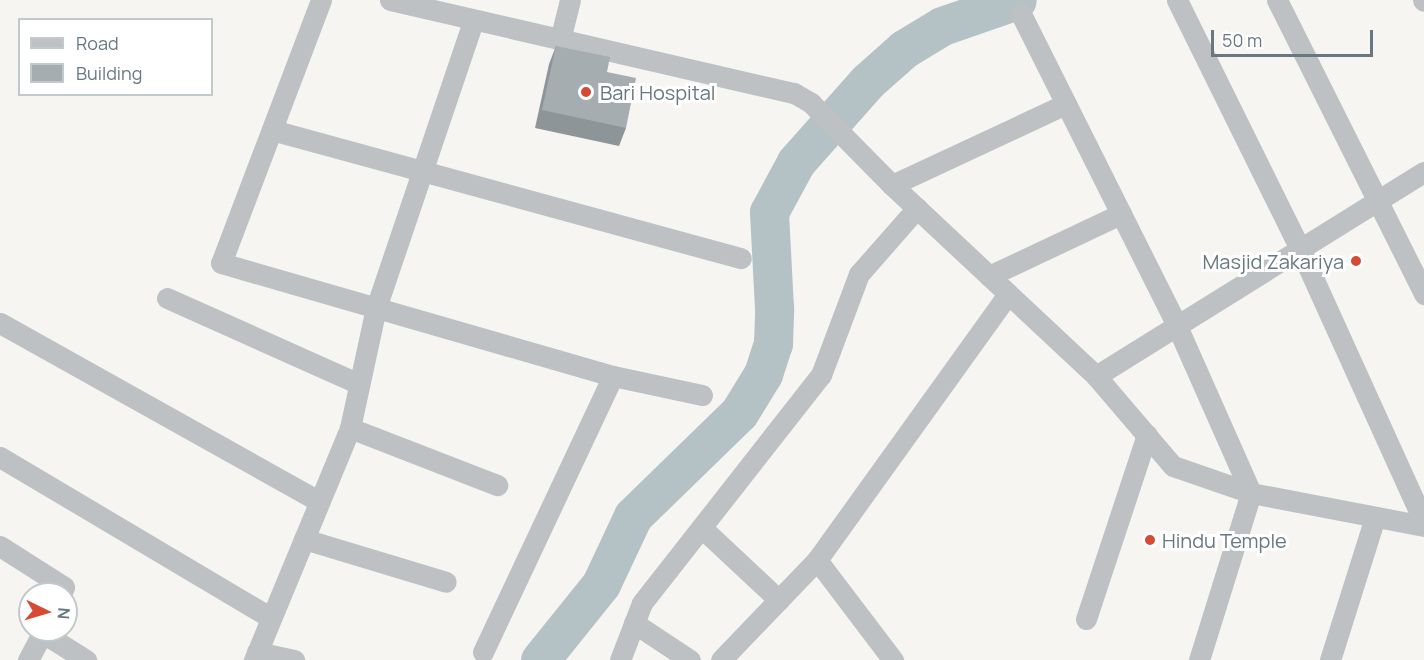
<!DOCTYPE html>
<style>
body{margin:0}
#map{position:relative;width:1424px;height:660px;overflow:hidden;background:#f6f5f2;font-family:Manrope,sans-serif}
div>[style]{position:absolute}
.river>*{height:39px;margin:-19.5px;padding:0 19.5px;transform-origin:19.5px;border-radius:19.5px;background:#b5c2c5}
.street>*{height:21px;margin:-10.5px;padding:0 10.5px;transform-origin:10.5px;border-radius:10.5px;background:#bdc1c4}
.wall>*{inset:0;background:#8e9598}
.building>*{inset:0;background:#a5adb1}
.dots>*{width:16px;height:16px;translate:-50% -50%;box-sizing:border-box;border:3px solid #fff;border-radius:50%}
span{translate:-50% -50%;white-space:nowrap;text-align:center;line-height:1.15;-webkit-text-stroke:6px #fff;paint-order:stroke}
.poi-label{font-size:20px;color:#677881}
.left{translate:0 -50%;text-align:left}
.right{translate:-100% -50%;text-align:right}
.legend{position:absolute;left:18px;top:18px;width:195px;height:78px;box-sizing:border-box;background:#fff;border:2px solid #c2c9cd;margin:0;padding:8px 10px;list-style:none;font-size:18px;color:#677881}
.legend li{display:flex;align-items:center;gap:12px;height:30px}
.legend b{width:30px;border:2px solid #c2c9cd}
.north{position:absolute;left:18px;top:582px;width:60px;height:60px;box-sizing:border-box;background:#fff;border:2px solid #c2c9cd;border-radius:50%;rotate:95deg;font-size:16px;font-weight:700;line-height:24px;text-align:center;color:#677881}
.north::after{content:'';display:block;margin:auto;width:21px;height:27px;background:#d54b33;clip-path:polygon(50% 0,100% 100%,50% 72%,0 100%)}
.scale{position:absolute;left:1211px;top:30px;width:162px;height:27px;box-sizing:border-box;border:3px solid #677881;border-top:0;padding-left:8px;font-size:18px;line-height:21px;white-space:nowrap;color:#677881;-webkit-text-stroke:4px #fff;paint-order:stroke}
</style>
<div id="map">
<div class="river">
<div style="left:540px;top:660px;width:97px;rotate:-51.2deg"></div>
<div style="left:601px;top:584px;width:75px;rotate:-64.8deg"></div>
<div style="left:633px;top:516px;width:148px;rotate:-44.2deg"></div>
<div style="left:739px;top:413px;width:46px;rotate:-58.4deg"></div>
<div style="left:763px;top:374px;width:32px;rotate:-72deg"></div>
<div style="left:773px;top:344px;width:36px;rotate:-88deg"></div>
<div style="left:774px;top:308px;width:96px;rotate:-93deg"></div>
<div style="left:769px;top:212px;width:57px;rotate:-61.6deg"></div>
<div style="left:796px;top:162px;width:108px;rotate:-48.4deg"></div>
<div style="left:868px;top:81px;width:48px;rotate:-41.6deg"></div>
<div style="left:904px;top:49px;width:44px;rotate:-31.2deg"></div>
<div style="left:942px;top:26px;width:79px;rotate:-19.1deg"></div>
</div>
<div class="street">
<div style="left:321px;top:0;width:281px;rotate:110.8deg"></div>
<div style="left:221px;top:263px;width:408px;rotate:16.1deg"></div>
<div style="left:613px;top:376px;width:91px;rotate:12.1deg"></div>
<div style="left:390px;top:0;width:415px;rotate:13deg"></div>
<div style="left:794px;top:93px;width:20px;rotate:30deg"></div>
<div style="left:811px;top:103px;width:115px;rotate:45.4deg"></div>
<div style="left:892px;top:185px;width:279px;rotate:43.1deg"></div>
<div style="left:1096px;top:376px;width:118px;rotate:49.5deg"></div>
<div style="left:1173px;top:466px;width:83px;rotate:19.1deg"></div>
<div style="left:1251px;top:493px;width:176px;rotate:10.8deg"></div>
<div style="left:1177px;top:0;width:278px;rotate:63.7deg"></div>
<div style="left:1300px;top:249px;width:300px;rotate:65.6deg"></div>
<div style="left:1277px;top:0;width:329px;rotate:63.4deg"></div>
<div style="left:1423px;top:0;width:1px;rotate:45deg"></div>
<div style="left:1021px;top:14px;width:349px;rotate:63.4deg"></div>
<div style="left:1177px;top:326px;width:183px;rotate:66.1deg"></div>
<div style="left:1251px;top:493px;width:175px;rotate:107.3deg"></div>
<div style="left:560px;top:40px;width:41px;rotate:-76deg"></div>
<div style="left:272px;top:130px;width:486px;rotate:15.3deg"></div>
<div style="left:892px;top:185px;width:192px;rotate:-25deg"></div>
<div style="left:989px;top:276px;width:146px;rotate:-25.2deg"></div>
<div style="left:167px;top:298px;width:210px;rotate:24.1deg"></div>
<div style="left:0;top:323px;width:365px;rotate:29.2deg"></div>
<div style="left:1096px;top:376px;width:386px;rotate:-31.9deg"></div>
<div style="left:350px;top:428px;width:158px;rotate:21.2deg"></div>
<div style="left:0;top:457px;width:315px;rotate:30.7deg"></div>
<div style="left:703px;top:529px;width:104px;rotate:43.1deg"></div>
<div style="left:304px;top:539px;width:148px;rotate:16.8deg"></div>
<div style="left:0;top:546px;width:76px;rotate:32.6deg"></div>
<div style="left:64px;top:587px;width:8px;rotate:113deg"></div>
<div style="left:817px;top:560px;width:126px;rotate:52.8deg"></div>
<div style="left:1086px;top:619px;width:194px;rotate:-71.7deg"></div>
<div style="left:634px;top:623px;width:67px;rotate:33.5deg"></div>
<div style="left:43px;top:633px;width:51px;rotate:32.1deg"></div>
<div style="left:257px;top:652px;width:38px;rotate:12deg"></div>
<div style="left:483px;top:652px;width:305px;rotate:-64.8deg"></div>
<div style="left:28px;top:660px;width:34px;rotate:-62deg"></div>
<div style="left:254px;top:660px;width:251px;rotate:-67.5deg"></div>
<div style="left:350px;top:428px;width:123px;rotate:-77.8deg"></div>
<div style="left:376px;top:308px;width:303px;rotate:-71.3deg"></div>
<div style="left:620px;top:660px;width:61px;rotate:-68.9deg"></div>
<div style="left:642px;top:603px;width:290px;rotate:-51.9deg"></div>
<div style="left:821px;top:375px;width:108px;rotate:-69.4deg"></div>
<div style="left:859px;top:274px;width:88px;rotate:-48.7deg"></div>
<div style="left:721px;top:660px;width:139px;rotate:-46.2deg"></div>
<div style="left:817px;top:560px;width:327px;rotate:-54.3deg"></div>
<div style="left:1330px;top:660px;width:150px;rotate:-72.5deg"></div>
</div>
<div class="wall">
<div style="clip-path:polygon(556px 46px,607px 72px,626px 128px,619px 146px,535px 128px,549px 64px)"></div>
</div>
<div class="building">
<div style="clip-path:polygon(556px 46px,610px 57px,607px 72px,636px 78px,626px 128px,542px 110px)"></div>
</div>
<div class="dots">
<div style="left:586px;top:92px;background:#d54b33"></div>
<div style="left:1356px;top:261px;background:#d54b33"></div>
<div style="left:1150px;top:540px;background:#d54b33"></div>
</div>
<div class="poi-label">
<span class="left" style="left:600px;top:92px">Bari Hospital</span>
<span class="right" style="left:1344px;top:261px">Masjid Zakariya</span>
<span class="left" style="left:1162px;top:540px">Hindu Temple</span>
</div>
<ul class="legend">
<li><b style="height:8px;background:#bdc1c4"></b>Road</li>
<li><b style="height:16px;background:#a5adb1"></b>Building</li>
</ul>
<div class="north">N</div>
<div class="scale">50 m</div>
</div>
